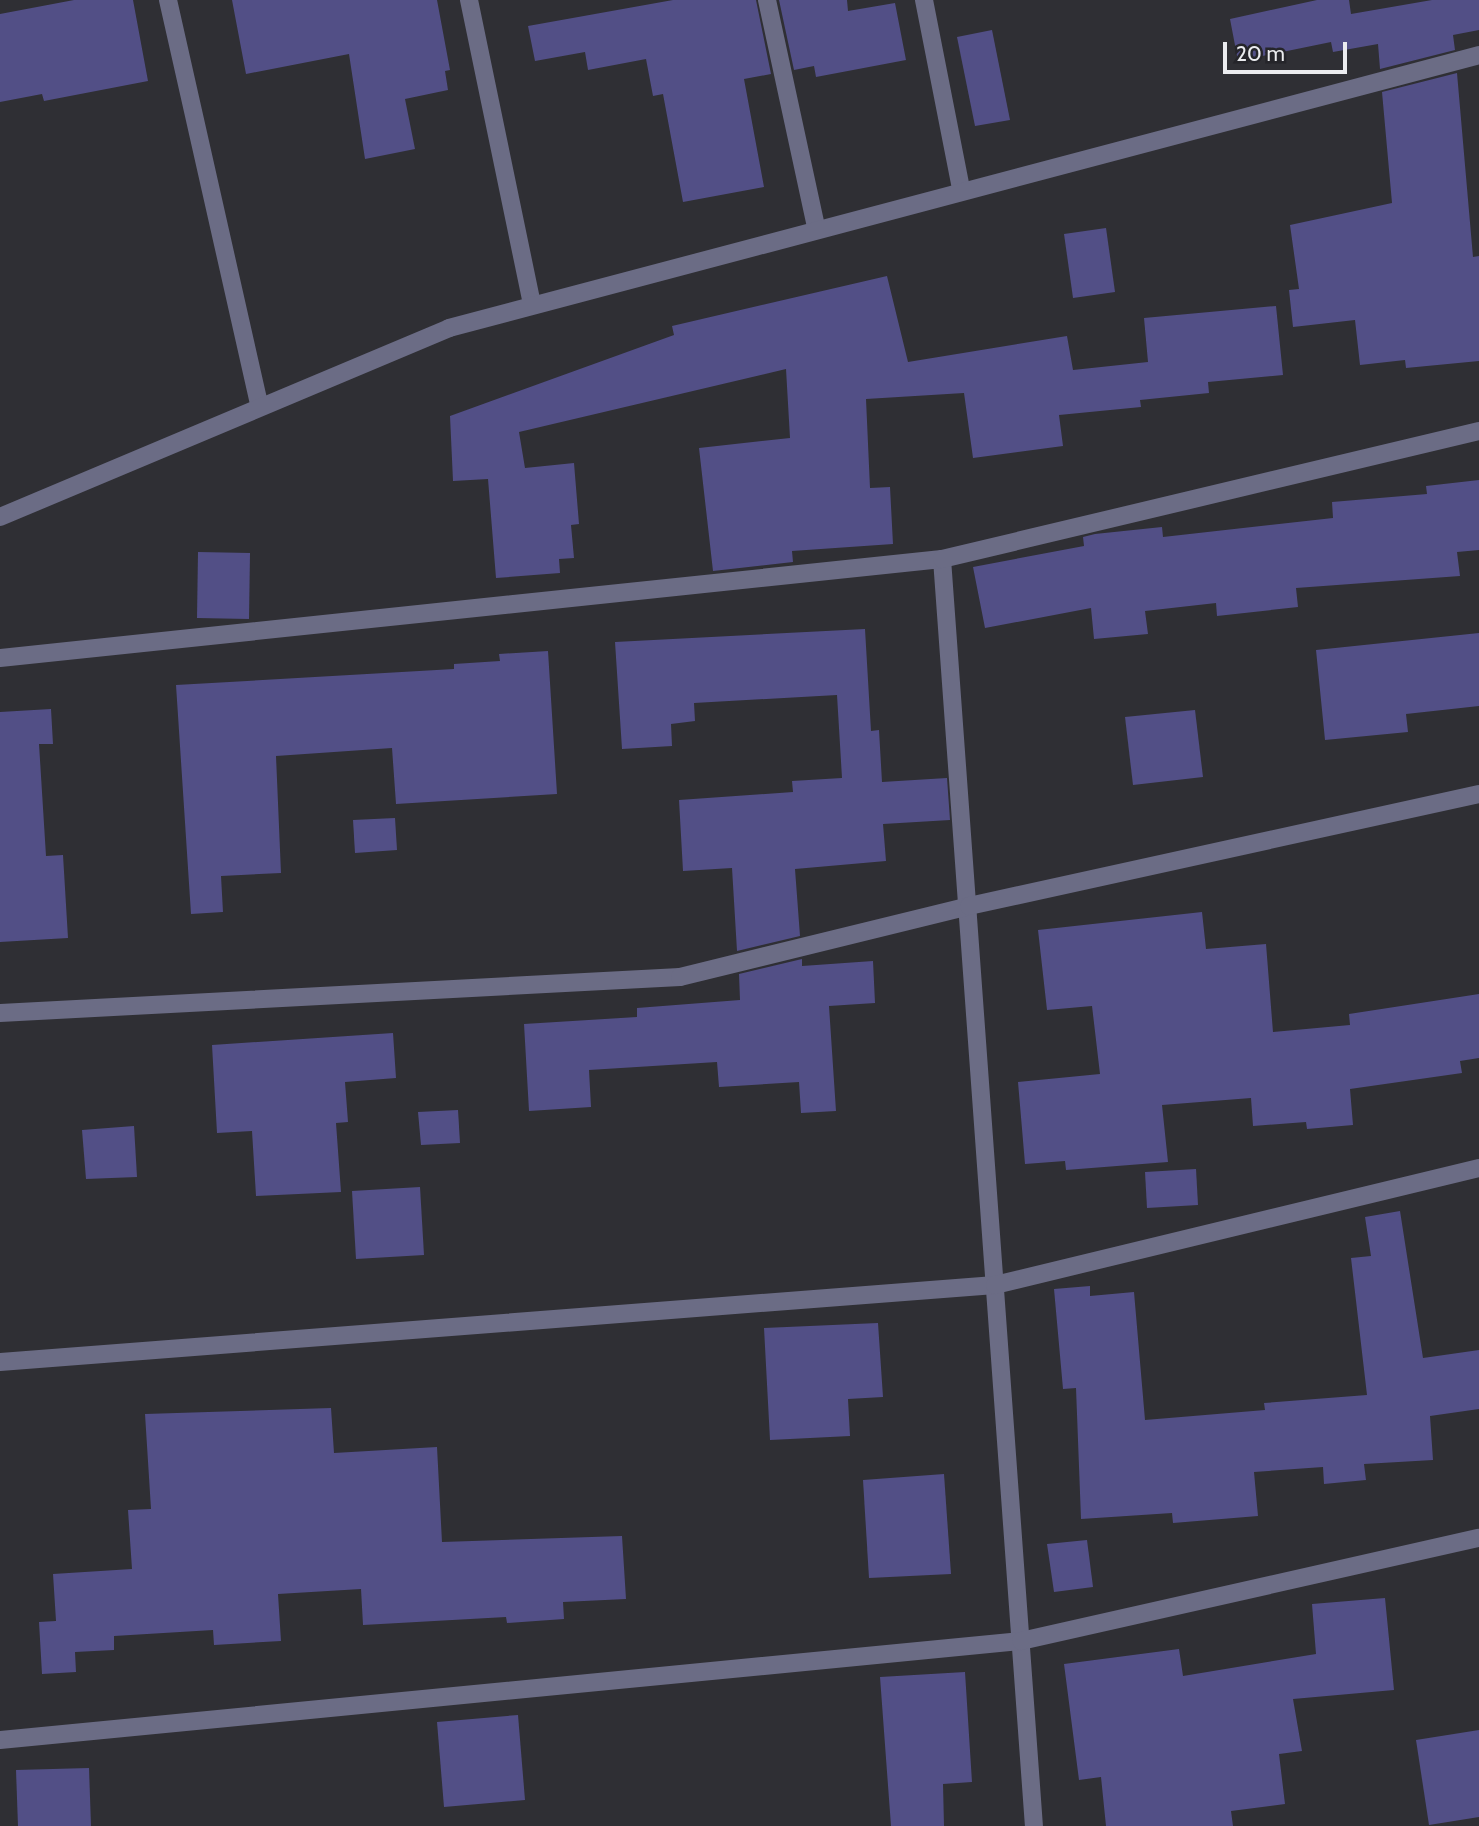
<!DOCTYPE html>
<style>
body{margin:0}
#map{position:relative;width:1479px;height:1826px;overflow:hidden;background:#2f2f34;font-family:Cabin,sans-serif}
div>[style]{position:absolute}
.building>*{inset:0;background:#524f86}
.street>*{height:18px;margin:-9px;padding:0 9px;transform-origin:9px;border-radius:9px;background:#6b6c85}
span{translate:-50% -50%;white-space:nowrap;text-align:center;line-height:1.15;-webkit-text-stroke:5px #25252a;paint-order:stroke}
.scale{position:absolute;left:1223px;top:42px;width:124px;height:32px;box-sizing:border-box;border:4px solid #ebecef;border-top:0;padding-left:9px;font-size:21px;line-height:24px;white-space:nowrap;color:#ebecef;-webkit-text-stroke:5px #25252a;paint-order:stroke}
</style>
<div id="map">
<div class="building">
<div style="clip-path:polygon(74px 0,133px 0,148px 81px,44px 101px,42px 94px,0 102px,0 14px)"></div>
<div style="clip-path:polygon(232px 0,437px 0,450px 70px,445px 71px,448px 90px,405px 99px,415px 149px,365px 159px,349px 54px,246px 74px)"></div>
<div style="clip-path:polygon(673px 0,756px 0,771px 74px,744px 79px,764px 187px,683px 202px,663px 94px,653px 96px,646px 59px,588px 70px,585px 52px,535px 61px,528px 26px)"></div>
<div style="clip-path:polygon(779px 0,847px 0,848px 11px,895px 3px,906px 60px,816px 77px,814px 66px,794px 70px)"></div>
<div style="clip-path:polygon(1317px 0,1349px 0,1351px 14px,1432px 0,1479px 0,1479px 30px,1453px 35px,1455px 50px,1380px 69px,1378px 44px,1333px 52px,1331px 42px,1238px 61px,1230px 19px)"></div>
<div style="clip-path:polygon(992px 30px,1010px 120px,975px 126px,957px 37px)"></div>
<div style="clip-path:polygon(1457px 73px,1473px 257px,1479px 256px,1479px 361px,1406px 368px,1405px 360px,1360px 365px,1355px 320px,1293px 327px,1289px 290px,1299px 289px,1290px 225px,1392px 203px,1382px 92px)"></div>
<div style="clip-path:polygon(1106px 228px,1115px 292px,1073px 298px,1064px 234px)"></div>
<div style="clip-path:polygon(887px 276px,908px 362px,1067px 336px,1073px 370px,1148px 362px,1144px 318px,1276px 306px,1283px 375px,1208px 382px,1209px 393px,1140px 400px,1141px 407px,1059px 415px,1063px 446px,973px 458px,964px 393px,866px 399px,870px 488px,890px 487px,893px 544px,792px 551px,793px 562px,713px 571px,699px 448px,790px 438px,786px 369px,519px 432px,525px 468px,574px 463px,579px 524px,571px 525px,574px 558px,559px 559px,560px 573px,496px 578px,488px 479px,453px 481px,450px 416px,674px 335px,672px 326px)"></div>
<div style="clip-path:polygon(1479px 480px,1479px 550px,1457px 552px,1460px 576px,1296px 588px,1298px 607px,1217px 616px,1216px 603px,1145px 611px,1148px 634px,1094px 639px,1091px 608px,985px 628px,973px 567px,1084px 546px,1083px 537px,1095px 534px,1162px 527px,1163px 537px,1333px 518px,1332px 502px,1427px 494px,1426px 486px)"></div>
<div style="clip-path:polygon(198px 552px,250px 553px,249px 619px,197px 618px)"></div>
<div style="clip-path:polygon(865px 629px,871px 731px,879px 730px,882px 782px,947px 778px,950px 820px,883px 824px,886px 861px,795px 869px,800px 936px,737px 951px,732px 868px,683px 871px,679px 800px,793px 792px,792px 781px,842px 778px,837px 695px,694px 703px,695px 721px,671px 724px,672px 746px,622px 749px,615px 642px)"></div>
<div style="clip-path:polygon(1479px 633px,1479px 706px,1406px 714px,1408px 732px,1325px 740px,1316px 650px)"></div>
<div style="clip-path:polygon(548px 651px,557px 794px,396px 804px,392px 748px,276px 756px,281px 873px,221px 876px,223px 912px,191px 914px,176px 685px,454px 669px,454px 664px,500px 661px,499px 654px)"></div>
<div style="clip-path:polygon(51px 709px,53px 744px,39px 744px,46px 856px,63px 855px,68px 938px,0 942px,0 712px)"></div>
<div style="clip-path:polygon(1195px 710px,1203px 777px,1133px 785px,1125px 717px)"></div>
<div style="clip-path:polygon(395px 818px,397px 850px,355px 853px,353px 820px)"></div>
<div style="clip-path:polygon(1202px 912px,1206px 949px,1266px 944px,1273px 1032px,1350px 1025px,1349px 1014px,1479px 994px,1479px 1058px,1460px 1061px,1462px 1073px,1350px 1089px,1353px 1125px,1307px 1129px,1306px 1122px,1253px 1126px,1251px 1098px,1162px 1105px,1168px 1162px,1066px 1170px,1065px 1161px,1025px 1164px,1018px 1082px,1100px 1074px,1092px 1006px,1047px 1010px,1038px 930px)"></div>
<div style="clip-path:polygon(802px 959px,802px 966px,873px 961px,875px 1003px,829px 1006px,836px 1111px,801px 1113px,799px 1082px,719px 1087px,717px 1062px,589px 1070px,591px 1107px,529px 1111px,524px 1024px,637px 1017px,637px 1008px,740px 1000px,739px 974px)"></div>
<div style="clip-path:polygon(393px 1033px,396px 1078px,345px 1082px,348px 1122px,336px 1123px,341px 1192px,256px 1196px,252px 1131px,217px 1133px,212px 1045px)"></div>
<div style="clip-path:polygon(458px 1110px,460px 1143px,421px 1145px,418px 1112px)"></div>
<div style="clip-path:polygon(134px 1126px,137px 1177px,86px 1179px,82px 1130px)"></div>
<div style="clip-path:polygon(1196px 1169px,1198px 1205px,1147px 1208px,1145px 1172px)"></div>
<div style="clip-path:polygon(420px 1187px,424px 1255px,356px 1259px,352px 1191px)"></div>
<div style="clip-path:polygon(1400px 1211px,1423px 1358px,1479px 1350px,1479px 1409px,1430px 1416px,1433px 1460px,1364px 1464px,1366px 1480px,1324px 1484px,1323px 1467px,1254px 1472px,1258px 1516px,1173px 1523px,1172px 1513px,1081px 1519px,1076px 1388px,1063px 1389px,1054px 1289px,1090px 1286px,1090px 1296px,1134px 1292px,1145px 1420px,1265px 1410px,1264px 1403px,1367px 1395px,1351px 1258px,1371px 1256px,1365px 1217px)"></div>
<div style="clip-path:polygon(878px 1323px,883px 1397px,848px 1399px,850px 1436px,770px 1440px,764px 1328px)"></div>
<div style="clip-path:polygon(331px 1408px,334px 1453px,437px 1447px,442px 1542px,622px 1536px,626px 1599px,563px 1602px,564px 1619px,507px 1623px,506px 1617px,363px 1625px,361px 1589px,278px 1594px,281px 1641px,214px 1645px,213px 1630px,114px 1636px,114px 1650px,75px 1652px,76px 1672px,42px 1674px,39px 1622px,56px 1621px,53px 1574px,132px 1569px,128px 1510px,151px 1509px,145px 1414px)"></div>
<div style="clip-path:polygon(944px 1474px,951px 1574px,869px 1578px,863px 1480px)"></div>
<div style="clip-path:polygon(1087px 1540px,1093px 1587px,1054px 1592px,1047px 1544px)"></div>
<div style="clip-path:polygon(1385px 1598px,1394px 1690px,1293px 1699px,1302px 1751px,1279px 1754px,1285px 1804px,1231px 1811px,1233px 1826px,1106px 1826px,1101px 1777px,1079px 1780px,1064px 1664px,1179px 1649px,1183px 1676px,1316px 1654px,1312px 1604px)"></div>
<div style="clip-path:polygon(965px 1672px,972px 1782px,943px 1784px,944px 1826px,891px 1826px,880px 1677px)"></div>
<div style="clip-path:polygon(518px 1715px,525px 1800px,444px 1807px,437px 1722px)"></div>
<div style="clip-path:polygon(1479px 1730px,1479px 1817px,1429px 1825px,1416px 1740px)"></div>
<div style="clip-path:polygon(89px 1768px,91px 1826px,18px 1826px,16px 1770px)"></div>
</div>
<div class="street">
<div style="left:168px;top:0;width:417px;rotate:77.3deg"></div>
<div style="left:469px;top:0;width:311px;rotate:78.3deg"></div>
<div style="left:767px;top:0;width:232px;rotate:77.8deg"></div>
<div style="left:924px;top:0;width:193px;rotate:78.9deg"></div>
<div style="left:0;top:517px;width:487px;rotate:-22.8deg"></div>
<div style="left:449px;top:328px;width:1066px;rotate:-14.84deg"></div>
<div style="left:942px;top:559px;width:1270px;rotate:85.85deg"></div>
<div style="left:0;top:658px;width:947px;rotate:-6deg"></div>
<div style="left:942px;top:559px;width:552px;rotate:-13.41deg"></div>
<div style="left:0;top:1013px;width:681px;rotate:-3.03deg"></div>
<div style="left:680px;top:977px;width:298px;rotate:-13.8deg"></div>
<div style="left:969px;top:906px;width:522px;rotate:-12.39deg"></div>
<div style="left:0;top:1362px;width:998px;rotate:-4.43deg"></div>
<div style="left:995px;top:1285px;width:498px;rotate:-13.6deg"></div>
<div style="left:0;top:1740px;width:1026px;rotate:-5.54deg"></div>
<div style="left:1021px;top:1641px;width:469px;rotate:-12.7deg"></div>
</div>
<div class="scale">20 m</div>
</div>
